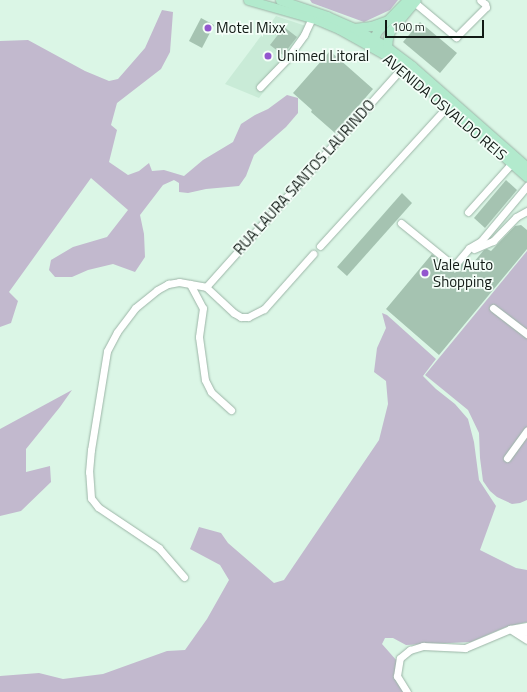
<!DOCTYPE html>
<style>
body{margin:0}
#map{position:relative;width:527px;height:692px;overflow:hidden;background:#dbf6e6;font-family:"Titillium Web",sans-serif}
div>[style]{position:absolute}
.built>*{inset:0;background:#c9ebd7}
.green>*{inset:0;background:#c2b9ce}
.building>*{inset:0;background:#a5c3b1}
.roads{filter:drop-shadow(0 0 1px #9cb5a7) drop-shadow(0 0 1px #9cb5a7)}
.minor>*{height:7px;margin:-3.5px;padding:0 3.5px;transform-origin:3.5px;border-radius:3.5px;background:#fff}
.major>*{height:9px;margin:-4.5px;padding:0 4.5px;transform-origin:4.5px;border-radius:4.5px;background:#b2eacd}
.dots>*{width:11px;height:11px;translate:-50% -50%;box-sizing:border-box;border:2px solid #f4fef8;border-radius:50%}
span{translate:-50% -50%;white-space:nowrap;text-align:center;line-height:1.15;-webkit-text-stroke:3.5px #f4fef8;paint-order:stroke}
.poi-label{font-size:15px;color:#111a15}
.left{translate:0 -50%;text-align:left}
.street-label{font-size:15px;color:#111a15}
.scale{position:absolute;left:385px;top:20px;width:99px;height:18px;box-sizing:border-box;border:2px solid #111a15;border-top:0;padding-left:5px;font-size:12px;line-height:14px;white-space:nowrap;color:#111a15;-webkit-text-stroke:3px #f4fef8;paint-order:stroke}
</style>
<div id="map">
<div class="built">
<div style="clip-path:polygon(276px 16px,312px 28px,259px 98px,225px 84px)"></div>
</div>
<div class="green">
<div style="clip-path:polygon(310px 0,398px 0,390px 10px,364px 22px,312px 3px)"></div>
<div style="clip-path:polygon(162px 10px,173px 12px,170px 52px,161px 69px,117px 103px,111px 125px,117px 130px,109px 162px,128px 175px,139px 171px,149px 163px,152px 171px,164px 170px,184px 176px,203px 160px,233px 142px,241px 124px,255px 115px,268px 109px,287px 95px,298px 98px,298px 113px,286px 127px,254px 155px,246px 176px,239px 186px,206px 189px,188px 193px,179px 192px,179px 183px,174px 180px,163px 185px,140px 215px,144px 234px,145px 257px,135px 272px,113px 264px,88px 270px,72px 277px,55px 277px,49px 270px,51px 260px,73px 247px,107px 237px,128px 210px,91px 178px,9px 292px,18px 301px,11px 323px,0 327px,0 41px,28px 40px,85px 71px,109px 81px,118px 79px,145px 48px)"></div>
<div style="clip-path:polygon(527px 251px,527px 500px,520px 503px,512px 504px,497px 497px,490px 491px,483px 481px,480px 458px,479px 433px,468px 410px,425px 375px)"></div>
<div style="clip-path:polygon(382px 313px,387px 315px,436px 359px,423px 376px,436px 389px,455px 404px,468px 419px,474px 442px,479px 480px,496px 506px,480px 550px,516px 568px,527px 570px,527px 622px,506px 627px,471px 642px,406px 645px,393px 638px,385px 638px,382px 644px,397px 661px,396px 681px,405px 692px,0 692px,0 676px,39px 673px,63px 679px,103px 674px,167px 651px,185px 650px,207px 619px,229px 580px,220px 565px,190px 549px,199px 527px,221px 533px,228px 543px,274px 583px,284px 580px,379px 440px,388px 404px,386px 381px,374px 372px,377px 348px,386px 328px)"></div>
<div style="clip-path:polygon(72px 390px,60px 407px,26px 449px,26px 472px,50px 466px,51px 482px,21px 511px,0 516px,0 429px)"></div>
</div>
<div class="building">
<div style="clip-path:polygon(201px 18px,214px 25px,202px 48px,189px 41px)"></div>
<div style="clip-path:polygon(420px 22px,457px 53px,440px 73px,403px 42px)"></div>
<div style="clip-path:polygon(284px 27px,297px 37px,283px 55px,270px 45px)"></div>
<div style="clip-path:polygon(330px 51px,373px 89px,335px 133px,311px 112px,312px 110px,293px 93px)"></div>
<div style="clip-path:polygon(506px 180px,517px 190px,485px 228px,474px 218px)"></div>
<div style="clip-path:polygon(402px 193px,412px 203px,347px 276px,337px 267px)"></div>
<div style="clip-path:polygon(521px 225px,527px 230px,527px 249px,439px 355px,386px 309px,432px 254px,455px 273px,467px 258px,473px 263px,484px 250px,487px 249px,491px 251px,515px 226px)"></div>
</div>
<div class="roads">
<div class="minor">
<div style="left:414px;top:2px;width:55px;rotate:39.8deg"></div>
<div style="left:456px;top:37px;width:42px;rotate:-45deg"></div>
<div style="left:486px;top:7px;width:3px;rotate:-108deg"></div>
<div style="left:485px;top:4px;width:6px;rotate:-141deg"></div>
<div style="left:260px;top:87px;width:37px;rotate:-46deg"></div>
<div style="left:286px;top:60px;width:31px;rotate:-54deg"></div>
<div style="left:304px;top:35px;width:19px;rotate:-65deg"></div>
<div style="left:468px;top:212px;width:66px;rotate:-48.1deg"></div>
<div style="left:401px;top:223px;width:68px;rotate:39.1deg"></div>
<div style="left:454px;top:266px;width:23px;rotate:-50deg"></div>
<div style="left:469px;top:248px;width:14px;rotate:-30deg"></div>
<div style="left:481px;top:241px;width:72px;rotate:-50.1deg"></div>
<div style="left:320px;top:246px;width:190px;rotate:-47.6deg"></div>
<div style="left:474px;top:249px;width:21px;rotate:-23deg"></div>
<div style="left:493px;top:241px;width:33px;rotate:-46deg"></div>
<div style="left:516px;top:217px;width:13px;rotate:-29deg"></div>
<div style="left:190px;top:284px;width:27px;rotate:62deg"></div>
<div style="left:203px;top:308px;width:29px;rotate:98deg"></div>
<div style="left:199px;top:337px;width:43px;rotate:82.1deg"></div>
<div style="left:205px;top:380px;width:13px;rotate:63deg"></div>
<div style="left:211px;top:392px;width:27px;rotate:42deg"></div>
<div style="left:206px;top:287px;width:295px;rotate:-48.2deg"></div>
<div style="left:493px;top:308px;width:43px;rotate:37.4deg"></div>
<div style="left:507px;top:458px;width:34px;rotate:-54deg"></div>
<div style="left:184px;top:577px;width:38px;rotate:-131deg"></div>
<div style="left:159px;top:548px;width:73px;rotate:-146.1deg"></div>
<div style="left:98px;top:507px;width:11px;rotate:-128deg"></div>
<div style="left:91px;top:498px;width:26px;rotate:-94deg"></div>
<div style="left:89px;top:472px;width:22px;rotate:-85deg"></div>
<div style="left:91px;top:450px;width:100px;rotate:-80.8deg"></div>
<div style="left:107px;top:351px;width:21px;rotate:-62deg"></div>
<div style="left:117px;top:332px;width:30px;rotate:-53deg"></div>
<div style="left:135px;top:308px;width:28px;rotate:-39deg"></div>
<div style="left:157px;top:290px;width:13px;rotate:-29deg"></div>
<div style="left:168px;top:284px;width:11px;rotate:-10deg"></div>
<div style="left:179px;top:282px;width:27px;rotate:10deg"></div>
<div style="left:206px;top:287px;width:38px;rotate:43deg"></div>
<div style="left:234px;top:313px;width:8px;rotate:30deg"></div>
<div style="left:241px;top:317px;width:7px"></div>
<div style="left:248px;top:317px;width:18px;rotate:-27deg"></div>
<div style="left:264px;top:309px;width:74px;rotate:-48.3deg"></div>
<div style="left:510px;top:629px;width:20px;rotate:33deg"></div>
<div style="left:514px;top:630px;width:13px;rotate:9deg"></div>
<div style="left:407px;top:692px;width:19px;rotate:-122deg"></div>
<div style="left:397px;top:676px;width:18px;rotate:-81deg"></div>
<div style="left:400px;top:658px;width:13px;rotate:-39deg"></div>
<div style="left:410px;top:650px;width:14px;rotate:-17deg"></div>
<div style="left:423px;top:646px;width:42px;rotate:2.7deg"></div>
<div style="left:465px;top:648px;width:49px;rotate:-22.9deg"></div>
<div style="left:510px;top:629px;width:17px;rotate:-10deg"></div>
</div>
<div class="major">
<div style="left:248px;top:0;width:73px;rotate:15.9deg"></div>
<div style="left:318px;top:20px;width:23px;rotate:23deg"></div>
<div style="left:339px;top:29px;width:57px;rotate:29.2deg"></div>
<div style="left:389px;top:57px;width:36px;rotate:38deg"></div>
<div style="left:417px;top:79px;width:147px;rotate:41.7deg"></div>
<div style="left:280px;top:0;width:50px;rotate:18.8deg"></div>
<div style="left:327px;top:16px;width:30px;rotate:24deg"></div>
<div style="left:354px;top:28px;width:38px;rotate:30deg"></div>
<div style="left:387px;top:47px;width:31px;rotate:37deg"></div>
<div style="left:412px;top:66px;width:153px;rotate:41.3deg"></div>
<div style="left:354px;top:28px;width:17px;rotate:-7deg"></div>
<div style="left:371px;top:26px;width:15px;rotate:-20deg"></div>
<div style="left:372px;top:43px;width:13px;rotate:-67deg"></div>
<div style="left:377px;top:31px;width:43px;rotate:-45.9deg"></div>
<div style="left:387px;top:47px;width:10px;rotate:-84deg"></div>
<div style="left:388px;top:37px;width:6px;rotate:-72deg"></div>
<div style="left:390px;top:31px;width:40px;rotate:-50deg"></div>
</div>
</div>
<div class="dots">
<div style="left:208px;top:28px;background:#9357ce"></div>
<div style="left:268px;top:56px;background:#9357ce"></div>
<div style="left:425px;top:273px;background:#9357ce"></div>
</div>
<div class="poi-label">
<span class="left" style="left:216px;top:28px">Motel Mixx</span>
<span class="left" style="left:277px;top:56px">Unimed Litoral</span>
<span class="left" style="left:433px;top:273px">Vale Auto<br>Shopping</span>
</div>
<div class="street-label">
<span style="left:445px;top:107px;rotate:40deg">AVENIDA OSVALDO REIS</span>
<span style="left:304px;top:177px;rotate:-48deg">RUA LAURA SANTOS LAURINDO</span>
</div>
<div class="scale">100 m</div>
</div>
